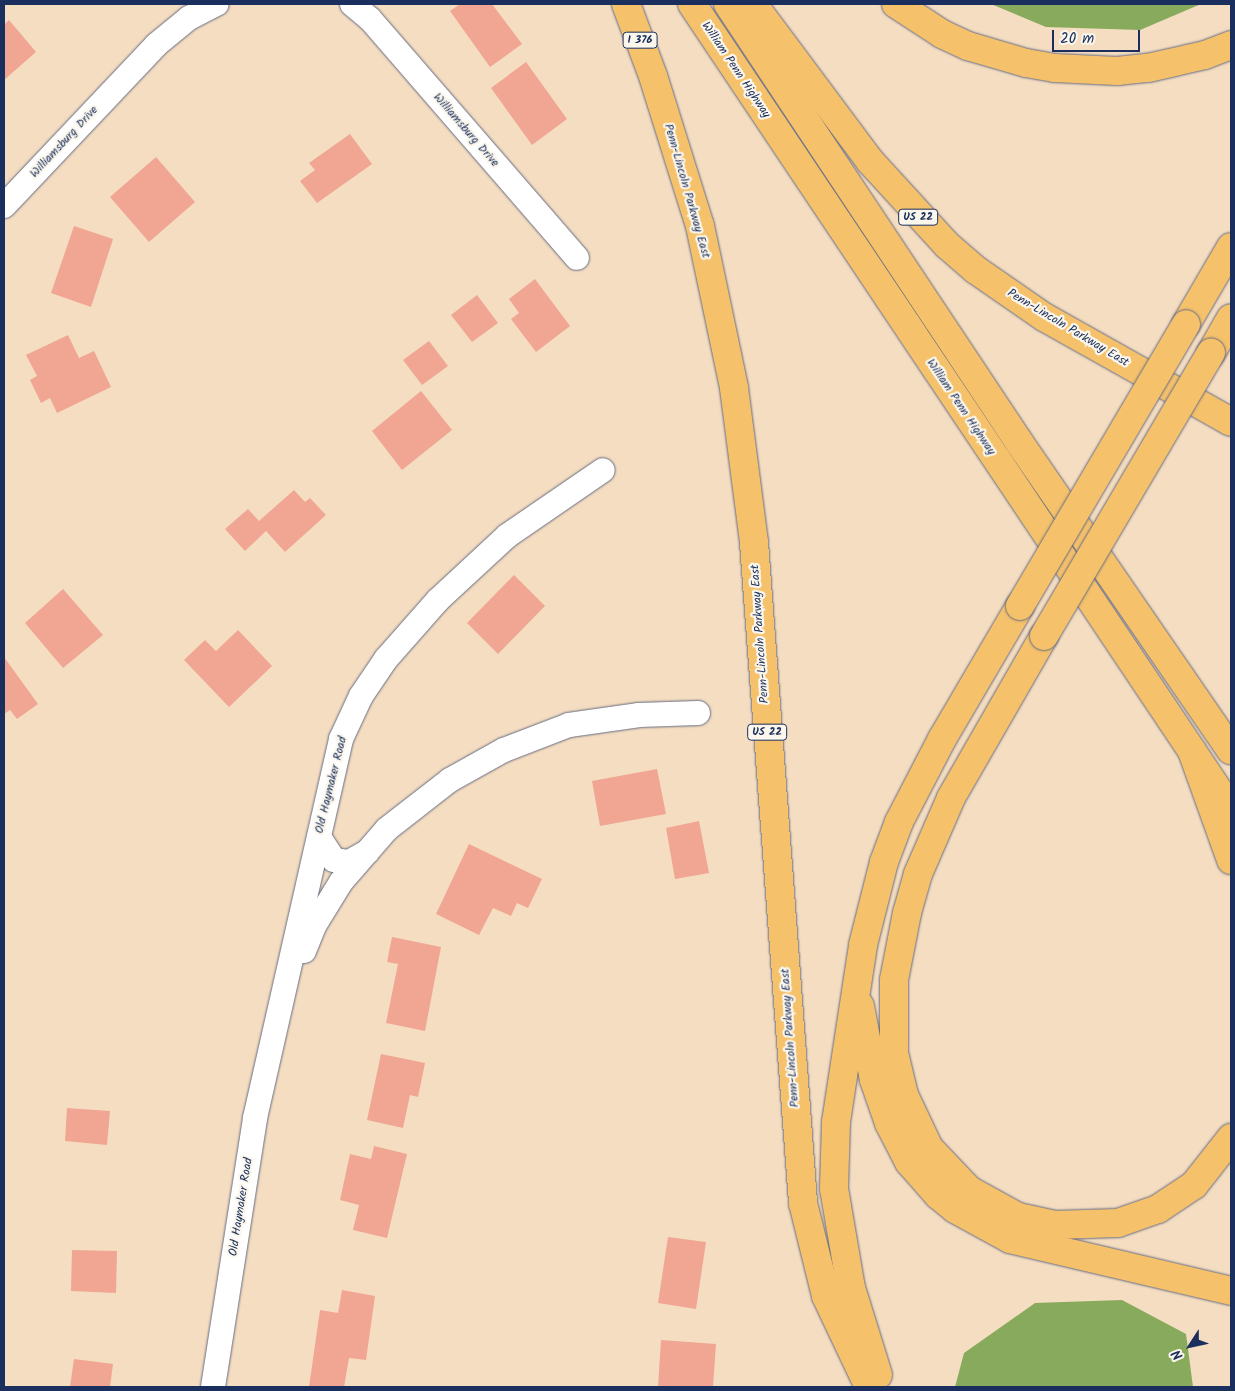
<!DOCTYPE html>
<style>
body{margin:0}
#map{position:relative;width:1235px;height:1391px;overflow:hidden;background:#f5ddc1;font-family:Kalam,sans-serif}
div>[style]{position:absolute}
.forest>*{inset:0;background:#87aa5d}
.building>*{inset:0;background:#f0a692}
.roads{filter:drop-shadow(0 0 1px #676c81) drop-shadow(0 0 1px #676c81)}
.minor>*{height:24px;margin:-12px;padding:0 12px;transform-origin:12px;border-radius:12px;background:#fff}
.trunk>*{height:28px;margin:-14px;padding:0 14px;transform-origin:14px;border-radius:14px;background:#f5c16b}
.motorway>*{height:28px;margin:-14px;padding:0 14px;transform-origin:14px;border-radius:14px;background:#f5c16b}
.bridges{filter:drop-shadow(0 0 1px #676c81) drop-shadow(0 0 1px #676c81)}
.motorway-bridge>*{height:28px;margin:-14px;padding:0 14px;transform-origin:14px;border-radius:14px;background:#f5c16b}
span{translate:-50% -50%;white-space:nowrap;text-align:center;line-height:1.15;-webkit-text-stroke:4.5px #fbf7ec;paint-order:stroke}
.shield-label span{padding:1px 4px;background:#fbf7ec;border:1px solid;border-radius:4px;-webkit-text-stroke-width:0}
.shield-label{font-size:11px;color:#1b2f5e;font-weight:700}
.street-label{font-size:12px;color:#1b2f5e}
.frame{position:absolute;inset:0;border:5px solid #1b2f5e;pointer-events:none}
.north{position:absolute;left:1165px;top:1321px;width:50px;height:50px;-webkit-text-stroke:4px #fbf7ec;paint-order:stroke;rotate:235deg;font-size:14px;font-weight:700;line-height:20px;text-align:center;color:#1b2f5e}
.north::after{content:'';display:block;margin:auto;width:18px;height:22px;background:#1b2f5e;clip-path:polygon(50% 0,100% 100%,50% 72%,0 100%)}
.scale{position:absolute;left:1052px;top:30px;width:88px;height:22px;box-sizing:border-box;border:2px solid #1b2f5e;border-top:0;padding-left:6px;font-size:15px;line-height:18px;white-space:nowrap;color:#1b2f5e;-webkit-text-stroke:4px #fbf7ec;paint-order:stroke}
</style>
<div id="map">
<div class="forest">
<div style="clip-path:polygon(991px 4px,1201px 4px,1140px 30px,1046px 27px)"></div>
<div style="clip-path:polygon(1122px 1300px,1186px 1334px,1193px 1387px,955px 1387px,964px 1353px,1035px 1303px)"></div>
</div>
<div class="building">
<div style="clip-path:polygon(460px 4px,492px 4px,522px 44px,490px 67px,450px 11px)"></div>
<div style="clip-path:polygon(9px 20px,36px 52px,4px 80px,4px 25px)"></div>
<div style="clip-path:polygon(526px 62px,567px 119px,532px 145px,491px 88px)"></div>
<div style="clip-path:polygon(350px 134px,372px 164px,317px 203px,300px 181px,315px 170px,309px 163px)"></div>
<div style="clip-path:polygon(156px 157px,195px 202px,149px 242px,110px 197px)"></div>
<div style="clip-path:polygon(74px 226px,113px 239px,91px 307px,51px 293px)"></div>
<div style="clip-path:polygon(535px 279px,570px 326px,536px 352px,511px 319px,519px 313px,509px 299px)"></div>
<div style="clip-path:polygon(477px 295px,498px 323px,472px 342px,451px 315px)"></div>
<div style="clip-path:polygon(68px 335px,79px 358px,94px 351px,111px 387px,57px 413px,50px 398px,41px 403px,30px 380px,37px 376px,26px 355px)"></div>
<div style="clip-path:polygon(429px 341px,448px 366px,422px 385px,403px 360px)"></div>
<div style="clip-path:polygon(421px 391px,452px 430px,402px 470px,372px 431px)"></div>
<div style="clip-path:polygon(294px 490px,305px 502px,310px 498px,326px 515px,285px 552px,266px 531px,245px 551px,225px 529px,248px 509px,259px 521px)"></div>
<div style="clip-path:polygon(514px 575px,545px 606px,498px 654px,467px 623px)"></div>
<div style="clip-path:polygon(63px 589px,103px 635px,63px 668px,25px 623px)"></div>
<div style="clip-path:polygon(238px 630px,272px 666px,229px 707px,184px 660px,205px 640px,216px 651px)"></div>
<div style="clip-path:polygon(4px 657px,38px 704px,17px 719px,10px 710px,4px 714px)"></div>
<div style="clip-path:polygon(657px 769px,666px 814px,600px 826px,592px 781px)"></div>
<div style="clip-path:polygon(699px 821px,709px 873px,675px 879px,666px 828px)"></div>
<div style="clip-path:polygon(469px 844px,542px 879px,528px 908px,517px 903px,511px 916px,493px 908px,479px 935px,436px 914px)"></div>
<div style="clip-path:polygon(392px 937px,441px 947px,425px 1031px,386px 1023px,398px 964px,387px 962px)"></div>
<div style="clip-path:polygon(381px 1054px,425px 1063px,418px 1097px,410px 1095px,403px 1128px,367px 1120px)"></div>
<div style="clip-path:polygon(67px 1108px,110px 1111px,107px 1145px,65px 1141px)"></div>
<div style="clip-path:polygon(374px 1146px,407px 1154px,387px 1238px,353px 1230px,359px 1205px,340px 1200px,350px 1154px,371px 1159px)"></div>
<div style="clip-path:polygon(668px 1237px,706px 1242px,696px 1309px,658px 1303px)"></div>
<div style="clip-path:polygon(72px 1250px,117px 1251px,116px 1293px,71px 1291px)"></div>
<div style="clip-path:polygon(342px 1290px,375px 1296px,366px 1360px,349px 1358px,344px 1387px,309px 1387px,320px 1310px,338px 1313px)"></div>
<div style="clip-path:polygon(661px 1340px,716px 1344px,713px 1387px,658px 1387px)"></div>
<div style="clip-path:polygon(74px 1359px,113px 1364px,110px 1387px,70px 1387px)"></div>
</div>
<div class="roads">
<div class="minor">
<div style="left:352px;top:4px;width:23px;rotate:40deg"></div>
<div style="left:370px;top:19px;width:316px;rotate:49.1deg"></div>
<div style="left:4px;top:206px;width:221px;rotate:-46.6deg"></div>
<div style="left:156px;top:45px;width:43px;rotate:-39.3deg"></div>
<div style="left:189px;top:18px;width:31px;rotate:-27deg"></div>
<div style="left:319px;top:837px;width:27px;rotate:57deg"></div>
<div style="left:334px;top:860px;width:15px;rotate:8deg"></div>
<div style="left:349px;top:862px;width:21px;rotate:-29deg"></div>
<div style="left:304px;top:951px;width:27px;rotate:-68deg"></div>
<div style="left:314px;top:926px;width:52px;rotate:-58.5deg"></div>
<div style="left:341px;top:882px;width:70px;rotate:-49deg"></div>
<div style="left:387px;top:829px;width:80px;rotate:-37.9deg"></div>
<div style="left:450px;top:780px;width:62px;rotate:-29.1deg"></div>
<div style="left:504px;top:750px;width:70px;rotate:-21deg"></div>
<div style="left:569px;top:725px;width:71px;rotate:-8.1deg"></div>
<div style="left:639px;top:715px;width:59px;rotate:-1.9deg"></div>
<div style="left:213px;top:1387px;width:272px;rotate:-81.1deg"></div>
<div style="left:255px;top:1118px;width:389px;rotate:-77.2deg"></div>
<div style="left:341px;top:739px;width:47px;rotate:-65.1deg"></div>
<div style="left:361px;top:696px;width:45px;rotate:-56deg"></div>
<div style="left:386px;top:659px;width:79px;rotate:-48.6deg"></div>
<div style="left:438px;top:600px;width:94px;rotate:-42.8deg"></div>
<div style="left:507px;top:536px;width:116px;rotate:-34.5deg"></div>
</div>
<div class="trunk">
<div style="left:692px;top:4px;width:969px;rotate:56.2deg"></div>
<div style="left:728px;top:4px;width:526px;rotate:56.4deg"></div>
<div style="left:1019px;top:442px;width:374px;rotate:55.5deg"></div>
</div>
<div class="motorway">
<div style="left:626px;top:4px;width:77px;rotate:69.4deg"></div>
<div style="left:653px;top:76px;width:157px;rotate:72.6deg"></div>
<div style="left:700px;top:226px;width:166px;rotate:78.1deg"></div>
<div style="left:734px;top:388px;width:156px;rotate:82.6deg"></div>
<div style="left:754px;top:543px;width:662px;rotate:85.75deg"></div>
<div style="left:803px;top:1203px;width:96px;rotate:76.1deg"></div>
<div style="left:826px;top:1296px;width:101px;rotate:64.7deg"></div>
<div style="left:753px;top:4px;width:196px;rotate:53.3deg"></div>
<div style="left:870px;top:161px;width:114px;rotate:47.5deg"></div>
<div style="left:947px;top:245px;width:38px;rotate:41deg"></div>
<div style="left:976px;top:270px;width:83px;rotate:34.7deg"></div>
<div style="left:1044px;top:317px;width:214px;rotate:29.3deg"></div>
<div style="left:896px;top:4px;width:55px;rotate:33.1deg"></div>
<div style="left:942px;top:34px;width:29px;rotate:25deg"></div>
<div style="left:968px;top:46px;width:60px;rotate:16.3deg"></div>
<div style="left:1026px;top:63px;width:29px;rotate:10deg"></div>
<div style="left:1055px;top:68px;width:62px;rotate:2.8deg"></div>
<div style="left:1117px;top:71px;width:31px;rotate:-6deg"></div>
<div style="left:1148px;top:68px;width:58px;rotate:-12.8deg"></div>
<div style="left:1205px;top:55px;width:28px;rotate:-21deg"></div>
<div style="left:1186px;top:324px;width:89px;rotate:-59.7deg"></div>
<div style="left:1211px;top:353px;width:40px;rotate:-60.3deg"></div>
<div style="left:1044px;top:636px;width:187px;rotate:119.9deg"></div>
<div style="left:951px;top:798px;width:83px;rotate:113.5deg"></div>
<div style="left:918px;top:874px;width:41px;rotate:105.8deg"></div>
<div style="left:907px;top:913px;width:68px;rotate:101deg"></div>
<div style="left:894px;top:980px;width:73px;rotate:90deg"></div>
<div style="left:894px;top:1053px;width:43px;rotate:76.6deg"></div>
<div style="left:904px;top:1095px;width:59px;rotate:64.7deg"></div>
<div style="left:929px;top:1148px;width:58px;rotate:46.4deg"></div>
<div style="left:969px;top:1190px;width:56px;rotate:28.9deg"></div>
<div style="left:1018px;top:1217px;width:38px;rotate:12deg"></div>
<div style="left:1055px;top:1225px;width:63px;rotate:-1.8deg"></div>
<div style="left:1118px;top:1223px;width:42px;rotate:-19.3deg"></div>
<div style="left:1158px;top:1209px;width:43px;rotate:-33.7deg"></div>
<div style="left:1194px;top:1185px;width:60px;rotate:-51.8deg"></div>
<div style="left:1192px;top:751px;width:116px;rotate:70.3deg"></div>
<div style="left:860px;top:1006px;width:75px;rotate:79.3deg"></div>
<div style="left:874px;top:1080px;width:46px;rotate:70.8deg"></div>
<div style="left:889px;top:1123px;width:44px;rotate:62.9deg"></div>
<div style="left:909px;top:1162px;width:44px;rotate:48.7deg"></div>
<div style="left:938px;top:1195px;width:22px;rotate:39deg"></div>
<div style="left:955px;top:1209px;width:63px;rotate:28.6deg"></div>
<div style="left:1010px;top:1239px;width:227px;rotate:13.2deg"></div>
<div style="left:878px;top:1375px;width:91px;rotate:-107.2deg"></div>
<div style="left:851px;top:1288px;width:100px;rotate:-99.7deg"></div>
<div style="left:834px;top:1189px;width:67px;rotate:-88.3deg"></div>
<div style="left:836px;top:1122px;width:179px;rotate:-81.3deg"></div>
<div style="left:863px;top:945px;width:86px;rotate:-75.8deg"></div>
<div style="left:884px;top:862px;width:43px;rotate:-69.4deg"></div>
<div style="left:899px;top:822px;width:93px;rotate:-62.6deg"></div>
<div style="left:942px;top:739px;width:154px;rotate:-59.6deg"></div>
</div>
</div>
<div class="bridges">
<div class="motorway-bridge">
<div style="left:1020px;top:606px;width:327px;rotate:-59.5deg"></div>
<div style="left:1044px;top:636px;width:329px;rotate:-59.5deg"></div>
</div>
</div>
<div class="shield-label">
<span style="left:640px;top:40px">I 376</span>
<span style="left:918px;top:217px">US 22</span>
<span style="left:767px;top:732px">US 22</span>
</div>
<div class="street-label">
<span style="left:736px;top:70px;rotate:56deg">William Penn Highway</span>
<span style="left:466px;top:130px;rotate:49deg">Williamsburg Drive</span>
<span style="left:64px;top:142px;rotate:-47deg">Williamsburg Drive</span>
<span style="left:687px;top:191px;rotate:74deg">Penn-Lincoln Parkway East</span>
<span style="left:1068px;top:328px;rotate:31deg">Penn-Lincoln Parkway East</span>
<span style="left:961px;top:407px;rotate:56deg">William Penn Highway</span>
<span style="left:760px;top:634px;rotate:-94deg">Penn-Lincoln Parkway East</span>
<span style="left:331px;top:785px;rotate:-76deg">Old Haymaker Road</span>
<span style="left:790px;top:1038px;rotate:-94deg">Penn-Lincoln Parkway East</span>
<span style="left:241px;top:1207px;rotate:-81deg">Old Haymaker Road</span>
</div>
<div class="frame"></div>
<div class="north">N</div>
<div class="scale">20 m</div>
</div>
